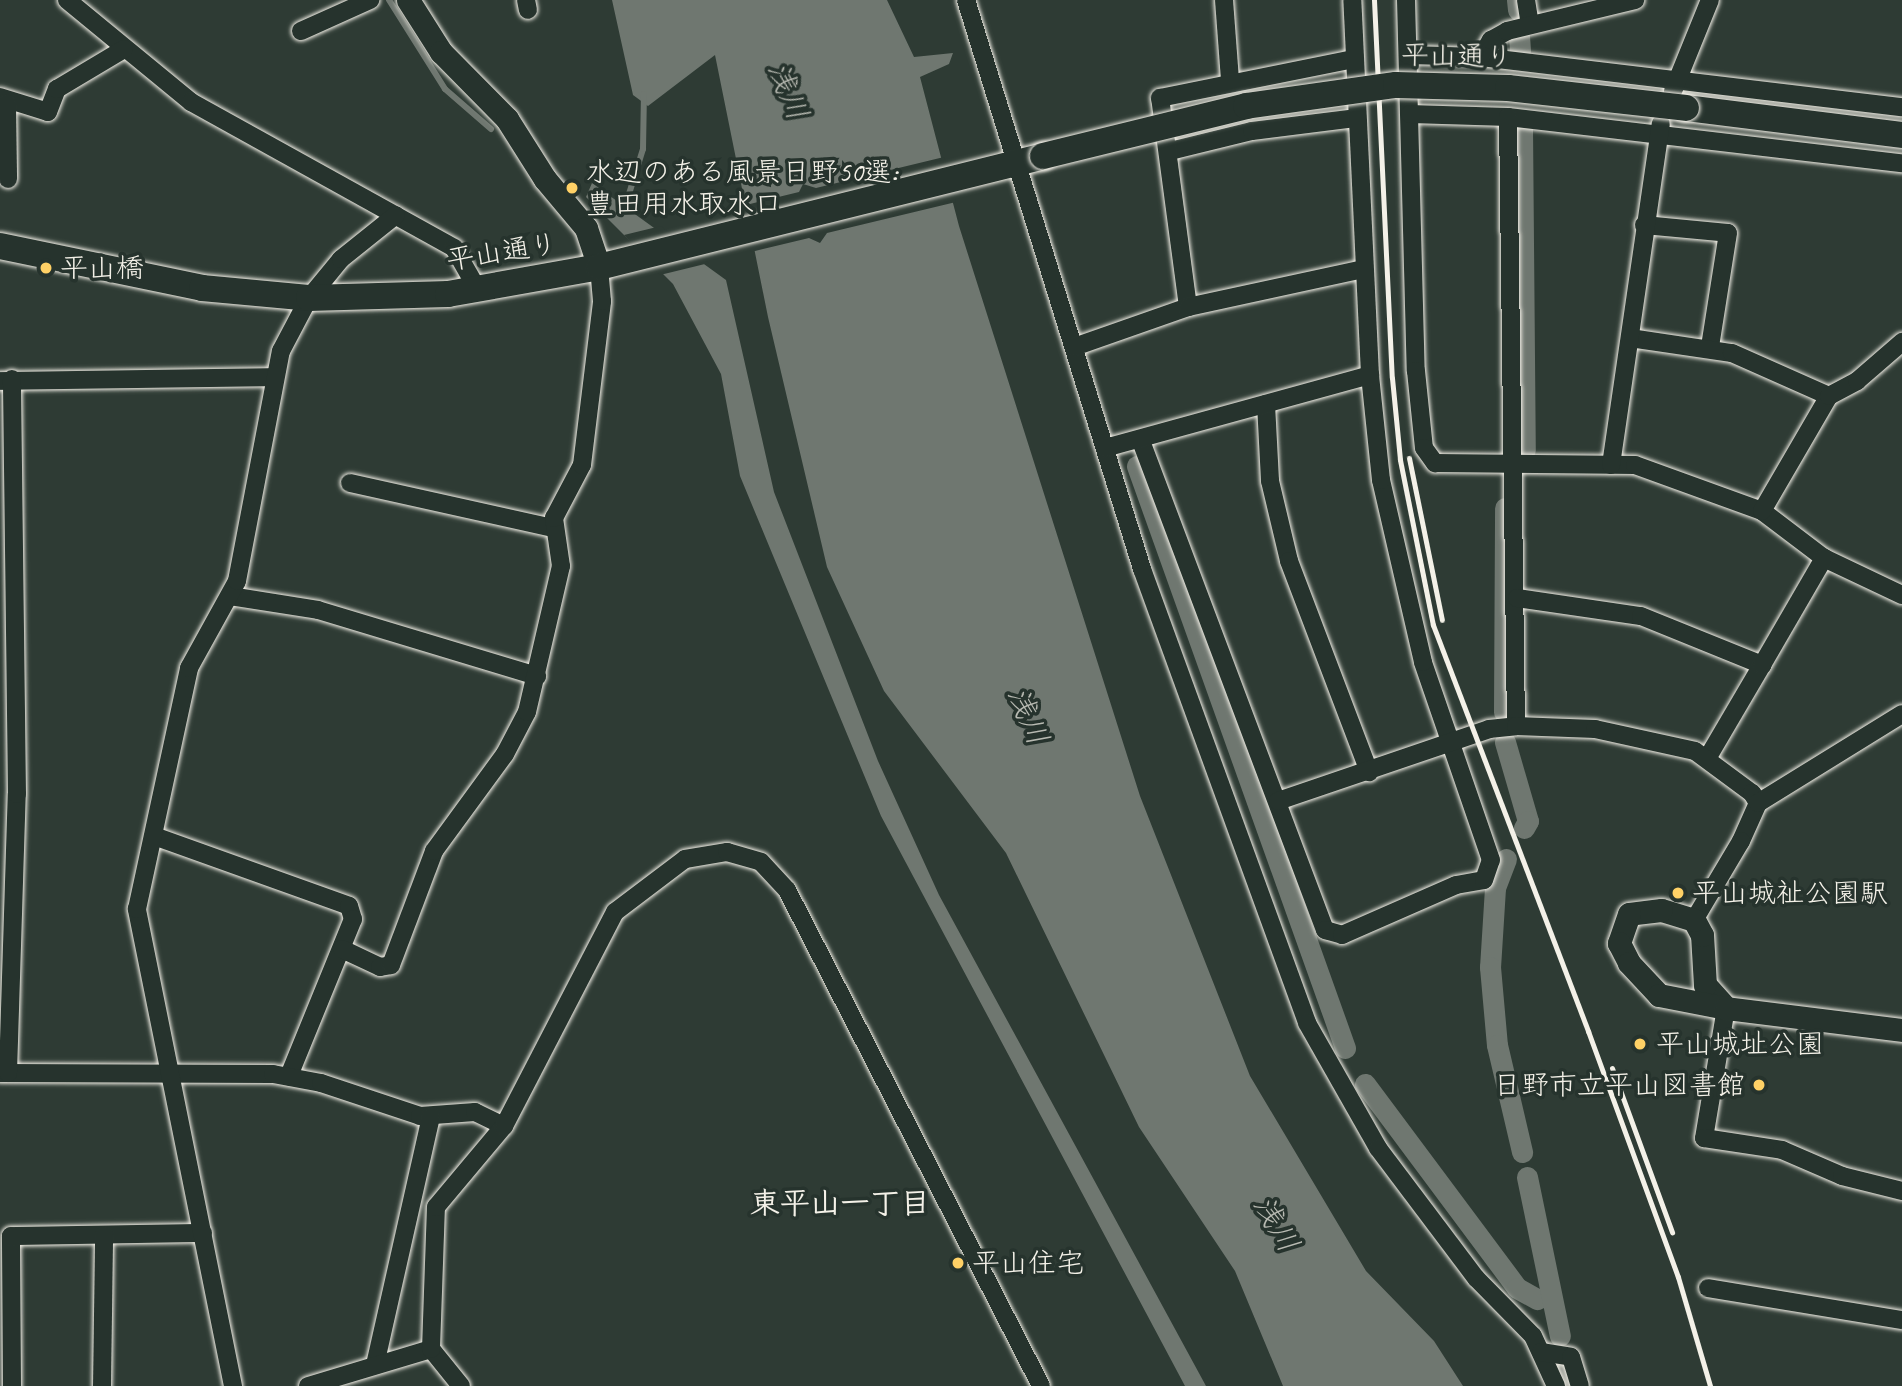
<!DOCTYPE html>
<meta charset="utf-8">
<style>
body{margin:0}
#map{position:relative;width:1902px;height:1386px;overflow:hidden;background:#2e3b34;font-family:Caveat,"Klee One",sans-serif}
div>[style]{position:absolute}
.water>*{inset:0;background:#6f7770}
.pier>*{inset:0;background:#2e3b34}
.stream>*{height:6px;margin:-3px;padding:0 3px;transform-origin:3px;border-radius:3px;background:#6f7770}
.canal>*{height:21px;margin:-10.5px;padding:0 10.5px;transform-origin:10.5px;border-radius:10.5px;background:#6f7770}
.roads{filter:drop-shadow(0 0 2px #f4f1e8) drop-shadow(0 0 2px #f4f1e8)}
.minor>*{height:18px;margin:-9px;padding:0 9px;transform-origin:9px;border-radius:9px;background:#26332d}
.tertiary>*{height:23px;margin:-11.5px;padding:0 11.5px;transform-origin:11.5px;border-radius:11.5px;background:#26332d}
.secondary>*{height:26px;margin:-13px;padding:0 13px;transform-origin:13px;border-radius:13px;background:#26332d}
.rail>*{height:5px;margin:-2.5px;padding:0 2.5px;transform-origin:2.5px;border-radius:2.5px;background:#f4f1e8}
.bridges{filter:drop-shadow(0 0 2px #f4f1e8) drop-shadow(0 0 2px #f4f1e8)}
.secondary-bridge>*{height:26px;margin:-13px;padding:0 13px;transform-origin:13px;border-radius:13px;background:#26332d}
.dots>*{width:19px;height:19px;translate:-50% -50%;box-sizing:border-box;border:4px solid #26332d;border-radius:50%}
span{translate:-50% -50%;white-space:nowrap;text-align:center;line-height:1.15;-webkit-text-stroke:7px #26332d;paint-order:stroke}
.street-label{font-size:28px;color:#f4f1e8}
.poi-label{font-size:28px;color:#f4f1e8}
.left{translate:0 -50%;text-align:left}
.right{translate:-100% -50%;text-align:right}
.water-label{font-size:30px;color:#b8bab2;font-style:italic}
.neighbourhood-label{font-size:30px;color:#f4f1e8;font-weight:700}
</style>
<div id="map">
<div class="water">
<div style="clip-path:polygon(612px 0,887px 0,914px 57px,953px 53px,949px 64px,920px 77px,959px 226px,1140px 796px,1250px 1076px,1366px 1271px,1434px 1341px,1463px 1386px,1283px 1386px,1235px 1271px,1139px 1127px,1006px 853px,884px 691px,827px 567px,768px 317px,715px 55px,648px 106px,633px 95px)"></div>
<div style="clip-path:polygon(592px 183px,726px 280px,774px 492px,878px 761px,939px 895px,1206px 1386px,1185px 1386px,881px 816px,740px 476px,721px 374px,673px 284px,586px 197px)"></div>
</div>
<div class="pier">
<div style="clip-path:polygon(944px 157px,956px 202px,827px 233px,820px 243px,809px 238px,751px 252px,742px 206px,799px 192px,803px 184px,816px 188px)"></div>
<div style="clip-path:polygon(661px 226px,709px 263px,660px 275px,624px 235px)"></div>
</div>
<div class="stream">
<div style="left:389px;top:0;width:105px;rotate:57.8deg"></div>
<div style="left:445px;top:89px;width:61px;rotate:41deg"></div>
<div style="left:624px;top:210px;width:64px;rotate:-72.7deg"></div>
<div style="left:643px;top:149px;width:55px;rotate:-89deg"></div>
</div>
<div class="canal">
<div style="left:1517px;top:0;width:10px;rotate:84deg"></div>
<div style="left:1519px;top:36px;width:15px;rotate:86deg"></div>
<div style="left:1522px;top:128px;width:322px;rotate:89.5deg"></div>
<div style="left:1137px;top:466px;width:618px;rotate:70.33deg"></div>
<div style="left:1504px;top:712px;width:204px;rotate:-89.7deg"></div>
<div style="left:1505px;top:742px;width:82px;rotate:73.8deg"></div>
<div style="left:1528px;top:821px;width:8px;rotate:120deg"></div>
<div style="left:1506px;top:859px;width:31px;rotate:111deg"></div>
<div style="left:1495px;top:888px;width:79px;rotate:93.6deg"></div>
<div style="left:1490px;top:967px;width:78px;rotate:84.9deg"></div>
<div style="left:1497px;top:1045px;width:110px;rotate:76.8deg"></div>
<div style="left:1365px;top:1084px;width:254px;rotate:53.3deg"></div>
<div style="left:1517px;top:1288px;width:23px;rotate:29deg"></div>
<div style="left:1527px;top:1177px;width:162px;rotate:78.3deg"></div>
<div style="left:1565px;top:1372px;width:15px;rotate:70deg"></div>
</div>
<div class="roads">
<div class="minor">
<div style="left:67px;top:0;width:161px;rotate:39.4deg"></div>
<div style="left:191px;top:102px;width:301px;rotate:29deg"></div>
<div style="left:454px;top:248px;width:48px;rotate:60.3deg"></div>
<div style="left:526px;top:0;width:10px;rotate:79deg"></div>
<div style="left:966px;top:0;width:596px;rotate:72.81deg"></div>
<div style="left:1142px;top:569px;width:483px;rotate:70deg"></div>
<div style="left:1307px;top:1023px;width:144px;rotate:60.4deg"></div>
<div style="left:1378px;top:1148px;width:163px;rotate:53deg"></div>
<div style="left:1476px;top:1278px;width:81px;rotate:45.5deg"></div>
<div style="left:1533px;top:1336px;width:55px;rotate:65.3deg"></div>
<div style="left:1224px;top:0;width:80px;rotate:85.7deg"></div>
<div style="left:1406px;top:0;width:371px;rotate:88.5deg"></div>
<div style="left:1416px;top:371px;width:77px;rotate:84.1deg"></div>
<div style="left:1424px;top:448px;width:19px;rotate:54deg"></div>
<div style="left:1435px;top:463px;width:200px;rotate:0.6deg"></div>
<div style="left:1635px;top:465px;width:135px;rotate:19.9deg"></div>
<div style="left:1762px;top:511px;width:78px;rotate:37.2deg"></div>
<div style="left:1824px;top:558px;width:86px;rotate:25.4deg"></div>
<div style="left:1526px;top:0;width:24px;rotate:81deg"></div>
<div style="left:301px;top:31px;width:76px;rotate:-24.2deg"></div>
<div style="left:1408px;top:55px;width:73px;rotate:1.6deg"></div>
<div style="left:1481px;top:57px;width:424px;rotate:6.8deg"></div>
<div style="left:1481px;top:57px;width:20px;rotate:-60deg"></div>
<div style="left:1491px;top:40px;width:18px;rotate:-29deg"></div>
<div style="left:1507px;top:31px;width:132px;rotate:-13.6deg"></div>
<div style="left:1673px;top:91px;width:98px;rotate:-67.9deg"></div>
<div style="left:0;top:97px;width:50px;rotate:17.4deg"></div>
<div style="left:48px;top:112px;width:25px;rotate:-69deg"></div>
<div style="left:57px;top:89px;width:78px;rotate:-30.8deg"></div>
<div style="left:7px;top:103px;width:76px;rotate:89.2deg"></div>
<div style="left:1410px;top:114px;width:98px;rotate:1.8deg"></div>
<div style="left:1508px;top:117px;width:397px;rotate:6.7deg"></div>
<div style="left:1508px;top:117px;width:609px;rotate:89.25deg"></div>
<div style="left:1170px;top:151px;width:84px;rotate:-13.7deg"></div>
<div style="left:1252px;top:131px;width:106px;rotate:-7.1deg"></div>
<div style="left:1644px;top:225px;width:84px;rotate:5.4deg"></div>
<div style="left:1728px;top:233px;width:115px;rotate:99deg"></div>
<div style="left:1188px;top:307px;width:211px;rotate:-97.6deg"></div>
<div style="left:1160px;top:98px;width:198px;rotate:-11.4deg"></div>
<div style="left:1630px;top:338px;width:103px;rotate:8.4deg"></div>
<div style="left:1732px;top:353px;width:106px;rotate:23.9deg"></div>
<div style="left:1074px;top:347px;width:121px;rotate:-19.3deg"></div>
<div style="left:1188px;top:307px;width:180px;rotate:-12.2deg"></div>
<div style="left:0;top:381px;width:274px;rotate:-0.8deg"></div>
<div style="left:1266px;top:404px;width:77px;rotate:87deg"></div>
<div style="left:1270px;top:481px;width:82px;rotate:76.6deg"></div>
<div style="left:1289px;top:561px;width:226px;rotate:69.2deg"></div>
<div style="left:1141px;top:441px;width:522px;rotate:69.38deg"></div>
<div style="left:1325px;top:930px;width:18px;rotate:16deg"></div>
<div style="left:1342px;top:935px;width:124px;rotate:-23.7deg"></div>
<div style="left:1456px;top:885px;width:28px;rotate:-10deg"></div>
<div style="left:1484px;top:880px;width:21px;rotate:-71deg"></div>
<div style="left:1491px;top:860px;width:209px;rotate:-109deg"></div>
<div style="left:1423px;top:662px;width:187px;rotate:-103deg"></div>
<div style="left:1381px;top:480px;width:106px;rotate:-96deg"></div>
<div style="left:1370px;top:375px;width:375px;rotate:-92.7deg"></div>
<div style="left:1105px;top:448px;width:275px;rotate:-15.4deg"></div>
<div style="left:1611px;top:465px;width:345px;rotate:-81.7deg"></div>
<div style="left:350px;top:483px;width:208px;rotate:12.5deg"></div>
<div style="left:1762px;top:511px;width:133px;rotate:-59.8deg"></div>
<div style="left:1829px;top:396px;width:32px;rotate:-28deg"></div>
<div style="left:1857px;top:381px;width:60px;rotate:-40.9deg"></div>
<div style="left:230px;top:596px;width:89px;rotate:9deg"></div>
<div style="left:318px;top:610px;width:229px;rotate:16.8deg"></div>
<div style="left:1517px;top:598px;width:125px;rotate:8.3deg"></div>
<div style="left:1641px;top:616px;width:131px;rotate:22deg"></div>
<div style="left:1762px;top:665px;width:107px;rotate:120.4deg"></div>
<div style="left:1762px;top:665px;width:124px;rotate:-59.9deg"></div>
<div style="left:1278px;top:801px;width:223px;rotate:-18.8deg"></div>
<div style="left:1489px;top:729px;width:27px;rotate:-6deg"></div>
<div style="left:1516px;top:726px;width:79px;rotate:2.2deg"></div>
<div style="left:1595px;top:729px;width:102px;rotate:12.4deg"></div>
<div style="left:1695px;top:751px;width:71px;rotate:36.4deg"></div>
<div style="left:1752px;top:793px;width:12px;rotate:59deg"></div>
<div style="left:1758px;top:803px;width:42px;rotate:114.1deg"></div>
<div style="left:1741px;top:841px;width:92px;rotate:120.7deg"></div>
<div style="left:1758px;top:803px;width:169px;rotate:-31.7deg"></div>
<div style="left:154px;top:836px;width:207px;rotate:19.7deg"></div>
<div style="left:349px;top:906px;width:14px;rotate:73deg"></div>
<div style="left:353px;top:919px;width:170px;rotate:112.2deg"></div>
<div style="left:342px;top:949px;width:42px;rotate:25.3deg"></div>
<div style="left:380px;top:967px;width:11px;rotate:-10deg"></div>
<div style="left:391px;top:965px;width:122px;rotate:-69.3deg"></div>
<div style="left:434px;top:851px;width:120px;rotate:-53.8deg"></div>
<div style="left:505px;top:754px;width:47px;rotate:-62.4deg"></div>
<div style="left:527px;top:712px;width:150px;rotate:-76.9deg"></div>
<div style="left:561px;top:566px;width:49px;rotate:-98.3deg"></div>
<div style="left:554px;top:518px;width:60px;rotate:-62.2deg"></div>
<div style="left:582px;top:465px;width:165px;rotate:-83deg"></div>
<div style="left:602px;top:301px;width:34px;rotate:-95deg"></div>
<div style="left:1726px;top:1008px;width:132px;rotate:99.6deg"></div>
<div style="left:1704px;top:1138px;width:79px;rotate:8.7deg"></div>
<div style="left:1782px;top:1150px;width:65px;rotate:23.4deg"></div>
<div style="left:1842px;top:1176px;width:62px;rotate:14deg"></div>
<div style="left:0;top:1073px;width:273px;rotate:0.2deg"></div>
<div style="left:273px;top:1074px;width:49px;rotate:10.6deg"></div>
<div style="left:321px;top:1083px;width:104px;rotate:18.4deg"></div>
<div style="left:420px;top:1116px;width:55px;rotate:-4.2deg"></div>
<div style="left:475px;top:1112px;width:32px;rotate:26deg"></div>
<div style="left:8px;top:1073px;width:279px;rotate:-88.2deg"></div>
<div style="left:17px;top:794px;width:415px;rotate:-90.7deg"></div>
<div style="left:1708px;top:1288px;width:197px;rotate:9.4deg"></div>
<div style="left:1541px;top:1352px;width:30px;rotate:9deg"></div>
<div style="left:1571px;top:1357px;width:30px;rotate:73deg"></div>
<div style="left:375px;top:1365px;width:255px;rotate:-77.3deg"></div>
<div style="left:12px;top:1386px;width:150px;rotate:-90.4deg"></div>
<div style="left:11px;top:1236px;width:192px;rotate:-0.9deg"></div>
<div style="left:102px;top:1386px;width:151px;rotate:-89.2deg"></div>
<div style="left:233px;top:1386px;width:487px;rotate:-101.4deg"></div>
<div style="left:137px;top:909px;width:247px;rotate:-77.8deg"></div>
<div style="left:189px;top:668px;width:99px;rotate:-61.1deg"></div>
<div style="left:237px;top:581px;width:234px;rotate:-79.2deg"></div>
<div style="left:281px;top:351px;width:60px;rotate:-62.2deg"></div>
<div style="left:309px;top:298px;width:50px;rotate:-50.6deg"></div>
<div style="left:341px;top:259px;width:70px;rotate:-38.7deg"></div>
<div style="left:308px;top:1386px;width:128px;rotate:-16.7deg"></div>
<div style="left:461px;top:1386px;width:48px;rotate:-129deg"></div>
<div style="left:431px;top:1349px;width:142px;rotate:-88deg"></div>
<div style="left:436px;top:1207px;width:106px;rotate:-50deg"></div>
<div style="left:504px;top:1126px;width:241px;rotate:-62.6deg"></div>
<div style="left:615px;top:912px;width:88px;rotate:-37.1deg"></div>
<div style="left:685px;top:859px;width:43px;rotate:-9.5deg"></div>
<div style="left:727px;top:852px;width:35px;rotate:16deg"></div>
<div style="left:761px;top:862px;width:38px;rotate:47deg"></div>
<div style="left:787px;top:890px;width:557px;rotate:62.88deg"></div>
</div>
<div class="tertiary">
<div style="left:408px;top:0;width:62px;rotate:57.6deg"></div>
<div style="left:441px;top:52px;width:94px;rotate:45.4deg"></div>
<div style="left:507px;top:119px;width:71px;rotate:57.7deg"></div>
<div style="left:545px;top:179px;width:64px;rotate:50.1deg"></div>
<div style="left:586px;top:228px;width:41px;rotate:71.6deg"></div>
<div style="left:1726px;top:1008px;width:31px;rotate:-132deg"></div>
<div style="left:1705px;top:985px;width:50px;rotate:-93.4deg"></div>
<div style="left:1702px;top:935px;width:17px;rotate:-118deg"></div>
<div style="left:1694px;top:920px;width:34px;rotate:-163deg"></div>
<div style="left:1661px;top:910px;width:32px;rotate:173deg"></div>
<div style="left:1629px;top:914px;width:31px;rotate:109deg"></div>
<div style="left:1619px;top:943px;width:22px;rotate:63deg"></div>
<div style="left:1629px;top:963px;width:44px;rotate:46.8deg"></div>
<div style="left:1659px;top:995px;width:68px;rotate:11deg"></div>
<div style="left:1726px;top:1008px;width:177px;rotate:7.1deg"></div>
</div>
<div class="secondary">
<div style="left:1686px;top:108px;width:218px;rotate:7.1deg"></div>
<div style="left:0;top:246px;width:206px;rotate:11.7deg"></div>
<div style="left:202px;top:288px;width:107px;rotate:5.3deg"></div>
<div style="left:309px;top:298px;width:139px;rotate:-1.6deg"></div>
<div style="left:448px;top:294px;width:153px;rotate:-10.1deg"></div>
<div style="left:599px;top:267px;width:458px;rotate:-14deg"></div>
</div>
</div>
<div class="rail">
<div style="left:1374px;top:0;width:378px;rotate:87.3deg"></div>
<div style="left:1392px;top:378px;width:82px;rotate:84.4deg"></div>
<div style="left:1400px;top:460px;width:168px;rotate:78.7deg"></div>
<div style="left:1433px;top:625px;width:435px;rotate:69.1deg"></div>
<div style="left:1588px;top:1031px;width:262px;rotate:69.9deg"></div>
<div style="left:1678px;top:1277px;width:114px;rotate:73.6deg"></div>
<div style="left:1409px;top:458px;width:165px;rotate:78.5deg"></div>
<div style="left:1612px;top:1068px;width:175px;rotate:69.9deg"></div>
</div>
<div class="bridges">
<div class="secondary-bridge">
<div style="left:1043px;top:156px;width:209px;rotate:-13.8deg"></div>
<div style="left:1246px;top:106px;width:151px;rotate:-8deg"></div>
<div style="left:1396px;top:85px;width:112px;rotate:1.5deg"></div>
<div style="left:1508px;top:88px;width:179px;rotate:6.4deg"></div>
</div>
</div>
<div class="dots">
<div style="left:572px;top:188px;background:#ffd166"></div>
<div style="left:46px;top:268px;background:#ffd166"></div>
<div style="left:1678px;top:893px;background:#ffd166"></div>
<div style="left:1640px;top:1044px;background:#ffd166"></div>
<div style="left:1759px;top:1085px;background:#ffd166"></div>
<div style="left:958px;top:1263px;background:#ffd166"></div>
</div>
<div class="street-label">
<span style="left:1457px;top:56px;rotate:1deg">平山通り</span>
<span style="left:502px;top:252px;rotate:-9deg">平山通り</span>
</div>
<div class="poi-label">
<span class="left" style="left:586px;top:188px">水辺のある風景日野50選:<br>豊田用水取水口</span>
<span class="left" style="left:60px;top:268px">平山橋</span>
<span class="left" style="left:1692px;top:893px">平山城祉公園駅</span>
<span class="left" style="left:1656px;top:1044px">平山城址公園</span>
<span class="right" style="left:1745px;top:1085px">日野市立平山図書館</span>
<span class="left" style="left:972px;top:1263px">平山住宅</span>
</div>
<div class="water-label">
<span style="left:788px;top:91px;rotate:67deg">浅川</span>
<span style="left:1028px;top:716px;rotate:66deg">浅川</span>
<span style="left:1276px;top:1224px;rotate:59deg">浅川</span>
</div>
<div class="neighbourhood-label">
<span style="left:840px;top:1203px">東平山一丁目</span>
</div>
</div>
